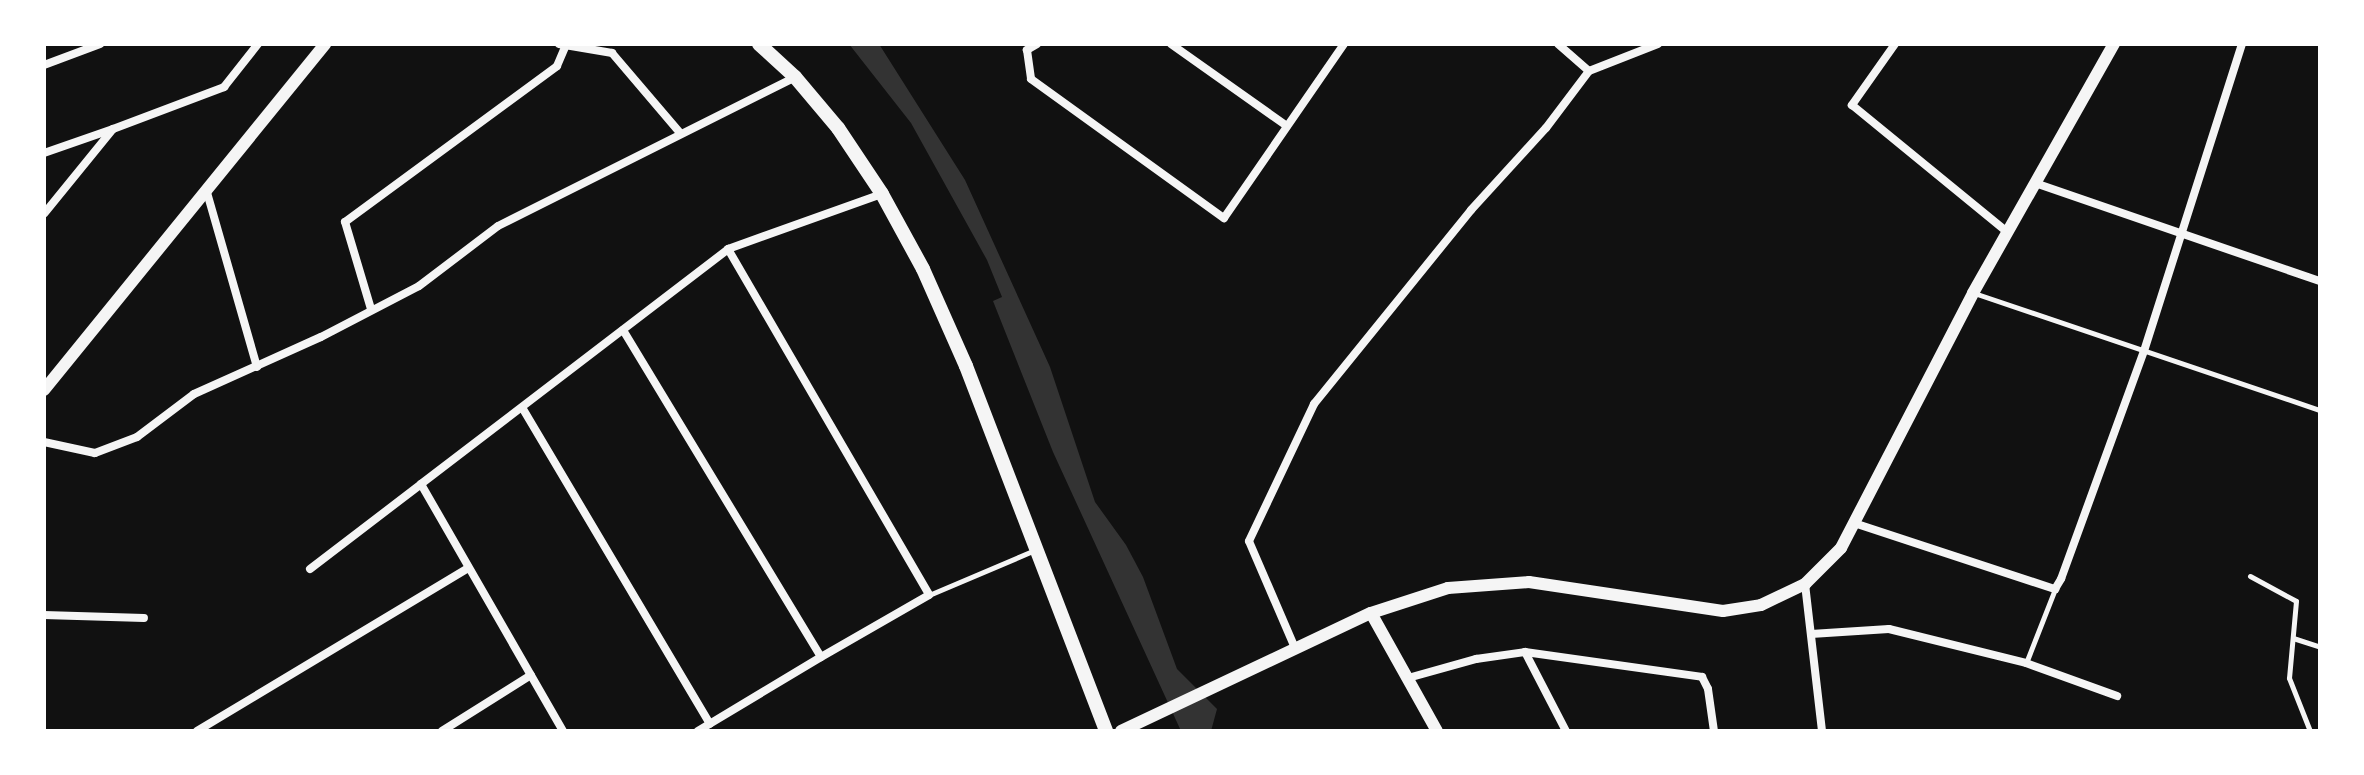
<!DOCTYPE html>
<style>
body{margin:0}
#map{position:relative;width:2364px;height:775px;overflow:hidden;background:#111;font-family:"Sofia Sans Condensed",sans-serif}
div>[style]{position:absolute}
.water>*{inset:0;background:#333}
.service>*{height:5px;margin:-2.5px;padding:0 2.5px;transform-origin:2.5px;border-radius:2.5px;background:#f5f5f5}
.minor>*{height:8px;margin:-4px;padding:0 4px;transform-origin:4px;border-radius:4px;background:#f5f5f5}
.tertiary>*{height:12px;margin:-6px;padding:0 6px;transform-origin:6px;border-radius:6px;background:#f5f5f5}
.primary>*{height:14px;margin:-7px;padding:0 7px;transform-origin:7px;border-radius:7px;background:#f5f5f5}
span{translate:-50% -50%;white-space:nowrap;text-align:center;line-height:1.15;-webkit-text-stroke:8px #fff;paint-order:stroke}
.frame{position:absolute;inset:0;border:46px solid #fff;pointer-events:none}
</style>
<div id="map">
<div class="water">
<div style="clip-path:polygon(849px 44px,879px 44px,965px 180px,1050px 367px,1095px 502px,1126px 545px,1143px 577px,1177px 669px,1217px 709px,1211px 731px,1181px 731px,1053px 452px,993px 301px,1002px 297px,987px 260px,911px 123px)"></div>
</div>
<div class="service">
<div style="left:1974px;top:293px;width:365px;rotate:18.7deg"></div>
<div style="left:2250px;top:576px;width:52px;rotate:28.5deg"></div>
<div style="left:2296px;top:601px;width:77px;rotate:95.2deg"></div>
<div style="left:2289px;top:678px;width:57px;rotate:68.4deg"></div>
<div style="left:929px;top:595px;width:115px;rotate:-23deg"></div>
<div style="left:2293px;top:638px;width:28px;rotate:18deg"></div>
<div style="left:2026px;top:663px;width:79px;rotate:-68.6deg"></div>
</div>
<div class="minor">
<div style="left:559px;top:44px;width:54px;rotate:9.6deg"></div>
<div style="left:612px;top:53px;width:105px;rotate:49.6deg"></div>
<div style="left:1037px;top:44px;width:12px;rotate:149deg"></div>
<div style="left:1027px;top:50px;width:29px;rotate:82deg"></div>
<div style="left:1031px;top:79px;width:238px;rotate:35.8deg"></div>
<div style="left:1224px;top:218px;width:211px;rotate:-55.4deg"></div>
<div style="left:1171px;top:44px;width:142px;rotate:35.3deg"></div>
<div style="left:1558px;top:44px;width:41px;rotate:41.1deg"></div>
<div style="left:1895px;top:44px;width:75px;rotate:125.2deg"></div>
<div style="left:1852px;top:105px;width:200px;rotate:39.3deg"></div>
<div style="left:44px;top:65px;width:60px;rotate:-20.6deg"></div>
<div style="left:113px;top:129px;width:119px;rotate:-20.7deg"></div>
<div style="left:224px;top:87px;width:55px;rotate:-51.7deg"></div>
<div style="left:44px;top:153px;width:73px;rotate:-19.2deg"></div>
<div style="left:113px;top:129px;width:109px;rotate:129.1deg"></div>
<div style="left:2035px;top:183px;width:301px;rotate:19deg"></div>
<div style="left:206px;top:189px;width:185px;rotate:74deg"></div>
<div style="left:728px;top:249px;width:400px;rotate:59.8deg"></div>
<div style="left:929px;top:595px;width:125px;rotate:150.1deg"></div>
<div style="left:371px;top:309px;width:91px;rotate:-106.6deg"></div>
<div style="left:345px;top:222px;width:263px;rotate:-36.3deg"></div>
<div style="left:557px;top:66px;width:23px;rotate:-67deg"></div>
<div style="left:623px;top:330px;width:382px;rotate:58.8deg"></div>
<div style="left:821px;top:657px;width:144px;rotate:149deg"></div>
<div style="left:523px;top:409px;width:366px;rotate:59.3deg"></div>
<div style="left:44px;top:442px;width:52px;rotate:12.2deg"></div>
<div style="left:95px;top:453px;width:45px;rotate:-20.9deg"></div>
<div style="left:137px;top:437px;width:71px;rotate:-37deg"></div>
<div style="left:194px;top:394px;width:139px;rotate:-24.2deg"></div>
<div style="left:321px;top:337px;width:110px;rotate:-27.5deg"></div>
<div style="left:419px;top:286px;width:99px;rotate:-37.2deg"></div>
<div style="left:498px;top:226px;width:332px;rotate:-26.6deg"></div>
<div style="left:1854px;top:523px;width:212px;rotate:18.2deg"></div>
<div style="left:2055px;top:589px;width:12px;rotate:-59deg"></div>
<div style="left:2061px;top:579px;width:243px;rotate:-70deg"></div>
<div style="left:2144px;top:351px;width:322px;rotate:-72.3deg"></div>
<div style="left:310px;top:569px;width:140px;rotate:-37.4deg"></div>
<div style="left:1805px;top:584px;width:148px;rotate:83.4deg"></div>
<div style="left:44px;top:615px;width:100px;rotate:1.7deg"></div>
<div style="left:1811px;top:634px;width:78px;rotate:-3.7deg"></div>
<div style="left:1889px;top:629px;width:141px;rotate:13.9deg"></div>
<div style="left:2026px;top:663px;width:97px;rotate:19.9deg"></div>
<div style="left:1295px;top:648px;width:116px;rotate:-113.3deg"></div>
<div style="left:1249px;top:541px;width:152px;rotate:-64.6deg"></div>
<div style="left:1314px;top:404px;width:250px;rotate:-51deg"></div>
<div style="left:1471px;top:210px;width:111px;rotate:-47.6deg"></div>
<div style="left:1546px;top:128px;width:71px;rotate:-53deg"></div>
<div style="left:1589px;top:71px;width:74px;rotate:-21.4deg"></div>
<div style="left:1525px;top:652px;width:89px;rotate:62.6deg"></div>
<div style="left:1408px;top:678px;width:71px;rotate:-15.6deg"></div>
<div style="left:1476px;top:659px;width:49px;rotate:-8.1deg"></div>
<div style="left:1525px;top:652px;width:179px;rotate:8deg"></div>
<div style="left:1702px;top:677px;width:13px;rotate:63deg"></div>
<div style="left:1708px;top:689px;width:42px;rotate:81.9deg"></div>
<div style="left:197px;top:731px;width:315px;rotate:-31deg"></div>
<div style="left:442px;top:731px;width:105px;rotate:-32.2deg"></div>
<div style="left:563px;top:731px;width:285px;rotate:-119.9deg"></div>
<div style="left:421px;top:484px;width:387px;rotate:-37.4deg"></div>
<div style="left:728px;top:249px;width:164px;rotate:-19.7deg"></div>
</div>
<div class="tertiary">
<div style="left:44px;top:390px;width:446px;rotate:-50.9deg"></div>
<div style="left:1371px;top:613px;width:135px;rotate:60.8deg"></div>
<div style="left:1121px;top:731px;width:276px;rotate:-25.3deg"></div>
<div style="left:1371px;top:613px;width:81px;rotate:-18deg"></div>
<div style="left:1448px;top:588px;width:81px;rotate:-4.2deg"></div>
<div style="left:1529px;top:582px;width:196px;rotate:8.5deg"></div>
<div style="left:1723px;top:611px;width:38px;rotate:-9deg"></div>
<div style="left:1761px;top:605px;width:49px;rotate:-25.5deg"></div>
<div style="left:1805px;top:584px;width:51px;rotate:-45deg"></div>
<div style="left:1841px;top:548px;width:287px;rotate:-62.6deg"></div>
<div style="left:1973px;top:293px;width:286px;rotate:-60.5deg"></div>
</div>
<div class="primary">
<div style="left:759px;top:44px;width:49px;rotate:42.5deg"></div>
<div style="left:795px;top:77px;width:67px;rotate:49.9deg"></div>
<div style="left:838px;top:128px;width:79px;rotate:56.3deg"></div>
<div style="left:882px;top:194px;width:85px;rotate:61.3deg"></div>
<div style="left:923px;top:269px;width:106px;rotate:66.1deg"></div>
<div style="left:966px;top:366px;width:391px;rotate:69deg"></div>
</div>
<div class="frame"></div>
</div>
